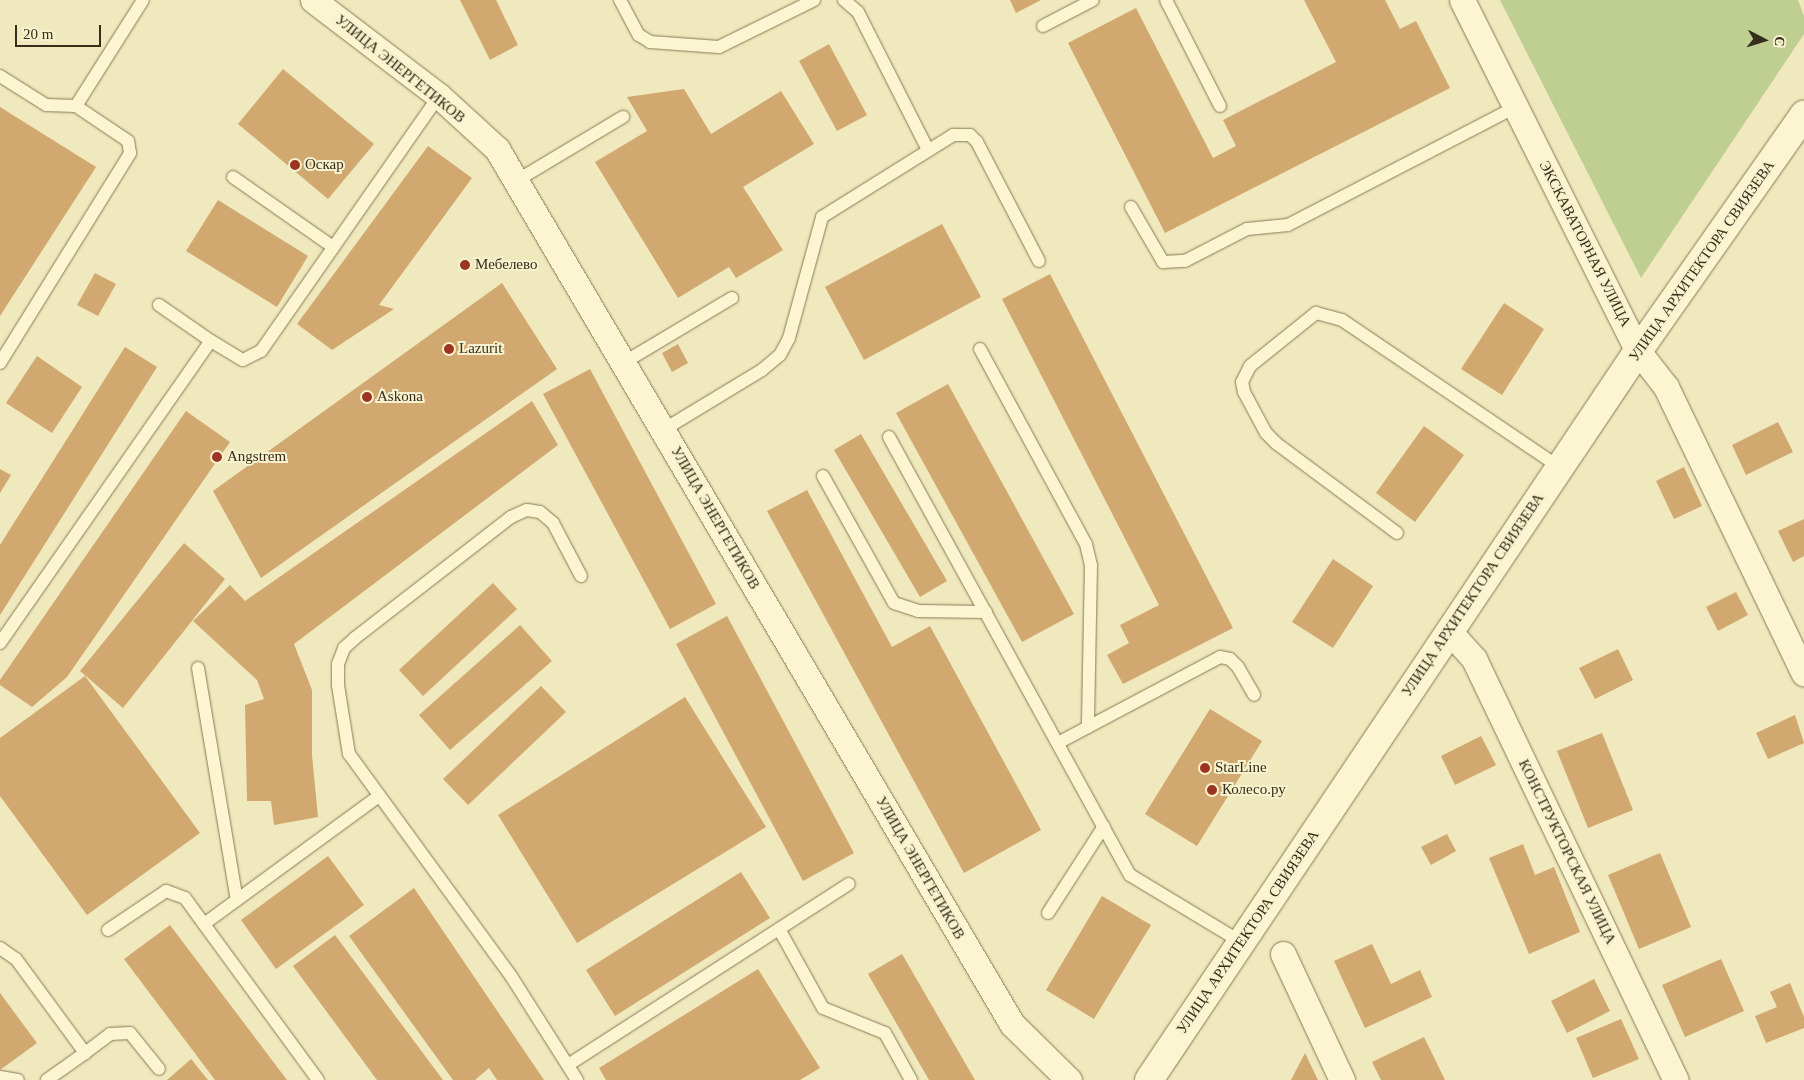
<!DOCTYPE html>
<meta charset="utf-8">
<style>
body{margin:0}
#map{position:relative;width:1804px;height:1080px;overflow:hidden;background:#f0e9bd;font-family:Georgia,serif}
div>[style]{position:absolute}
.green>*{inset:0;background:#becf91}
.building>*{inset:0;background:#d1a870}
.roads{filter:drop-shadow(0 0 1px #897955) drop-shadow(0 0 1px #897955)}
.service>*{height:12px;margin:-6px;padding:0 6px;transform-origin:6px;border-radius:6px;background:#fbf5d1}
.minor>*{height:25px;margin:-12.5px;padding:0 12.5px;transform-origin:12.5px;border-radius:12.5px;background:#fbf5d1}
.secondary>*{height:28px;margin:-14px;padding:0 14px;transform-origin:14px;border-radius:14px;background:#fbf5d1}
.dots>*{width:14px;height:14px;translate:-50% -50%;box-sizing:border-box;border:2px solid #f7f2cd;border-radius:50%}
span{translate:-50% -50%;white-space:nowrap;text-align:center;line-height:1.15;-webkit-text-stroke:4px #f7f2cd;paint-order:stroke}
.street-label{font-size:15px;color:#372d1b}
.poi-label{font-size:15px;color:#372d1b}
.left{translate:0 -50%;text-align:left}
.north{position:absolute;left:1739px;top:15px;width:50px;height:50px;-webkit-text-stroke:4px #f7f2cd;paint-order:stroke;rotate:95deg;font-size:14px;font-weight:700;line-height:20px;text-align:center;color:#372d1b}
.north::after{content:'';display:block;margin:auto;width:18px;height:22px;background:#372d1b;clip-path:polygon(50% 0,100% 100%,50% 72%,0 100%)}
.scale{position:absolute;left:15px;top:25px;width:86px;height:22px;box-sizing:border-box;border:2px solid #372d1b;border-top:0;padding-left:6px;font-size:15px;line-height:18px;white-space:nowrap;color:#372d1b;-webkit-text-stroke:4px #f7f2cd;paint-order:stroke}
</style>
<div id="map">
<div class="green">
<div style="clip-path:polygon(1500px 0,1798px 0,1804px 16px,1804px 34px,1641px 278px)"></div>
</div>
<div class="building">
<div style="clip-path:polygon(460px 0,496px 0,518px 45px,490px 60px)"></div>
<div style="clip-path:polygon(1010px 0,1041px 0,1016px 13px)"></div>
<div style="clip-path:polygon(1304px 0,1385px 0,1400px 29px,1416px 21px,1450px 88px,1165px 233px,1068px 43px,1136px 8px,1213px 158px,1236px 146px,1223px 120px,1336px 62px)"></div>
<div style="clip-path:polygon(829px 44px,867px 115px,837px 131px,799px 61px)"></div>
<div style="clip-path:polygon(283px 69px,374px 144px,328px 199px,238px 124px)"></div>
<div style="clip-path:polygon(684px 89px,711px 134px,781px 91px,814px 144px,743px 187px,783px 250px,736px 278px,729px 267px,678px 298px,595px 162px,647px 131px,627px 97px)"></div>
<div style="clip-path:polygon(0 107px,96px 167px,0 316px)"></div>
<div style="clip-path:polygon(428px 146px,472px 178px,379px 305px,394px 309px,332px 350px,297px 324px)"></div>
<div style="clip-path:polygon(218px 200px,308px 256px,277px 307px,186px 251px)"></div>
<div style="clip-path:polygon(942px 224px,981px 297px,864px 360px,825px 287px)"></div>
<div style="clip-path:polygon(95px 273px,116px 284px,98px 316px,77px 305px)"></div>
<div style="clip-path:polygon(1050px 274px,1233px 628px,1123px 684px,1107px 655px,1129px 643px,1120px 625px,1159px 605px,1002px 299px)"></div>
<div style="clip-path:polygon(502px 283px,557px 369px,261px 578px,213px 491px)"></div>
<div style="clip-path:polygon(1504px 303px,1544px 329px,1502px 395px,1461px 369px)"></div>
<div style="clip-path:polygon(678px 344px,688px 363px,672px 372px,662px 353px)"></div>
<div style="clip-path:polygon(125px 347px,157px 367px,0 615px,0 545px)"></div>
<div style="clip-path:polygon(37px 356px,82px 387px,52px 433px,6px 403px)"></div>
<div style="clip-path:polygon(590px 369px,716px 604px,670px 629px,543px 394px)"></div>
<div style="clip-path:polygon(948px 384px,1074px 614px,1022px 642px,896px 413px)"></div>
<div style="clip-path:polygon(532px 401px,558px 445px,294px 644px,312px 690px,312px 755px,318px 817px,274px 825px,271px 801px,247px 801px,245px 705px,264px 699px,257px 680px,193px 621px,230px 585px,245px 601px)"></div>
<div style="clip-path:polygon(186px 411px,230px 442px,67px 677px,32px 707px,0 685px,0 680px)"></div>
<div style="clip-path:polygon(1778px 422px,1793px 452px,1746px 475px,1732px 445px)"></div>
<div style="clip-path:polygon(1424px 426px,1464px 455px,1415px 522px,1376px 493px)"></div>
<div style="clip-path:polygon(861px 434px,947px 581px,920px 597px,834px 450px)"></div>
<div style="clip-path:polygon(1684px 467px,1702px 506px,1674px 519px,1656px 481px)"></div>
<div style="clip-path:polygon(0 469px,11px 475px,0 493px)"></div>
<div style="clip-path:polygon(807px 490px,892px 647px,930px 626px,1041px 830px,964px 873px,767px 511px)"></div>
<div style="clip-path:polygon(1804px 519px,1804px 556px,1793px 562px,1778px 531px)"></div>
<div style="clip-path:polygon(184px 543px,225px 579px,123px 708px,80px 671px)"></div>
<div style="clip-path:polygon(1333px 559px,1373px 586px,1333px 648px,1292px 622px)"></div>
<div style="clip-path:polygon(493px 583px,517px 609px,423px 696px,399px 670px)"></div>
<div style="clip-path:polygon(1736px 592px,1748px 615px,1718px 631px,1706px 607px)"></div>
<div style="clip-path:polygon(727px 616px,854px 853px,803px 881px,676px 644px)"></div>
<div style="clip-path:polygon(520px 625px,552px 661px,450px 750px,419px 715px)"></div>
<div style="clip-path:polygon(1618px 649px,1633px 680px,1595px 699px,1579px 668px)"></div>
<div style="clip-path:polygon(85px 676px,200px 833px,87px 915px,0 796px,0 738px)"></div>
<div style="clip-path:polygon(541px 686px,566px 712px,468px 805px,443px 779px)"></div>
<div style="clip-path:polygon(685px 697px,766px 827px,577px 943px,498px 815px)"></div>
<div style="clip-path:polygon(1210px 709px,1262px 741px,1197px 846px,1145px 814px)"></div>
<div style="clip-path:polygon(1795px 715px,1804px 743px,1768px 759px,1756px 733px)"></div>
<div style="clip-path:polygon(1602px 733px,1633px 810px,1588px 828px,1557px 751px)"></div>
<div style="clip-path:polygon(1481px 736px,1496px 765px,1455px 785px,1441px 756px)"></div>
<div style="clip-path:polygon(1447px 834px,1456px 851px,1431px 865px,1421px 847px)"></div>
<div style="clip-path:polygon(1523px 844px,1535px 875px,1554px 867px,1580px 932px,1529px 954px,1489px 858px)"></div>
<div style="clip-path:polygon(1660px 853px,1691px 927px,1639px 949px,1608px 875px)"></div>
<div style="clip-path:polygon(328px 856px,364px 905px,276px 969px,241px 920px)"></div>
<div style="clip-path:polygon(741px 872px,770px 918px,615px 1016px,586px 970px)"></div>
<div style="clip-path:polygon(414px 888px,544px 1080px,497px 1080px,489px 1068px,475px 1080px,453px 1080px,349px 936px)"></div>
<div style="clip-path:polygon(1102px 896px,1151px 925px,1094px 1019px,1046px 990px)"></div>
<div style="clip-path:polygon(170px 925px,287px 1080px,215px 1080px,124px 959px)"></div>
<div style="clip-path:polygon(335px 935px,443px 1080px,377px 1080px,293px 966px)"></div>
<div style="clip-path:polygon(1372px 944px,1391px 984px,1420px 970px,1432px 997px,1365px 1028px,1334px 961px)"></div>
<div style="clip-path:polygon(902px 954px,975px 1080px,929px 1080px,868px 974px)"></div>
<div style="clip-path:polygon(1721px 959px,1744px 1011px,1685px 1037px,1662px 985px)"></div>
<div style="clip-path:polygon(758px 969px,820px 1068px,800px 1080px,606px 1080px,599px 1068px)"></div>
<div style="clip-path:polygon(1594px 979px,1610px 1011px,1567px 1033px,1551px 1001px)"></div>
<div style="clip-path:polygon(1790px 983px,1804px 1017px,1804px 1028px,1766px 1043px,1755px 1016px,1777px 1007px,1770px 992px)"></div>
<div style="clip-path:polygon(0 993px,37px 1043px,0 1070px)"></div>
<div style="clip-path:polygon(1621px 1019px,1639px 1059px,1593px 1078px,1576px 1038px)"></div>
<div style="clip-path:polygon(1424px 1037px,1445px 1080px,1381px 1080px,1372px 1062px)"></div>
<div style="clip-path:polygon(1305px 1053px,1318px 1080px,1291px 1080px)"></div>
<div style="clip-path:polygon(191px 1059px,208px 1080px,167px 1080px)"></div>
</div>
<div class="roads">
<div class="service">
<div style="left:620px;top:0;width:40px;rotate:62deg"></div>
<div style="left:639px;top:35px;width:13px;rotate:32deg"></div>
<div style="left:650px;top:42px;width:69px;rotate:4.1deg"></div>
<div style="left:719px;top:47px;width:106px;rotate:-26.3deg"></div>
<div style="left:844px;top:0;width:18px;rotate:41deg"></div>
<div style="left:858px;top:12px;width:155px;rotate:63.1deg"></div>
<div style="left:1166px;top:0;width:119px;rotate:63deg"></div>
<div style="left:1043px;top:26px;width:56px;rotate:-27.5deg"></div>
<div style="left:0;top:76px;width:54px;rotate:32.2deg"></div>
<div style="left:46px;top:105px;width:30px;rotate:2deg"></div>
<div style="left:233px;top:177px;width:122px;rotate:35deg"></div>
<div style="left:516px;top:181px;width:125px;rotate:-30.9deg"></div>
<div style="left:1131px;top:207px;width:64px;rotate:59.8deg"></div>
<div style="left:1163px;top:262px;width:22px;rotate:-3deg"></div>
<div style="left:1185px;top:261px;width:70px;rotate:-27.3deg"></div>
<div style="left:1247px;top:229px;width:41px;rotate:-5.6deg"></div>
<div style="left:1288px;top:225px;width:257px;rotate:-27.4deg"></div>
<div style="left:159px;top:305px;width:63px;rotate:34.7deg"></div>
<div style="left:980px;top:349px;width:222px;rotate:61.5deg"></div>
<div style="left:1086px;top:544px;width:22px;rotate:77deg"></div>
<div style="left:1091px;top:565px;width:162px;rotate:91.1deg"></div>
<div style="left:1088px;top:727px;width:34px;rotate:152deg"></div>
<div style="left:0;top:363px;width:247px;rotate:-58.2deg"></div>
<div style="left:130px;top:153px;width:12px;rotate:-99deg"></div>
<div style="left:128px;top:141px;width:63px;rotate:-146.1deg"></div>
<div style="left:76px;top:106px;width:125px;rotate:-57.7deg"></div>
<div style="left:623px;top:363px;width:127px;rotate:-30.8deg"></div>
<div style="left:663px;top:430px;width:116px;rotate:-31.2deg"></div>
<div style="left:762px;top:370px;width:23px;rotate:-40deg"></div>
<div style="left:780px;top:355px;width:19px;rotate:-62deg"></div>
<div style="left:789px;top:338px;width:125px;rotate:-74.7deg"></div>
<div style="left:822px;top:217px;width:155px;rotate:-32deg"></div>
<div style="left:953px;top:135px;width:17px"></div>
<div style="left:970px;top:135px;width:10px;rotate:45deg"></div>
<div style="left:977px;top:142px;width:134px;rotate:62.5deg"></div>
<div style="left:889px;top:437px;width:500px;rotate:61.2deg"></div>
<div style="left:1130px;top:875px;width:130px;rotate:31.1deg"></div>
<div style="left:823px;top:476px;width:145px;rotate:60.8deg"></div>
<div style="left:894px;top:603px;width:25px;rotate:18deg"></div>
<div style="left:918px;top:611px;width:68px;rotate:0.8deg"></div>
<div style="left:1397px;top:533px;width:151px;rotate:-143.4deg"></div>
<div style="left:1276px;top:443px;width:14px;rotate:-135deg"></div>
<div style="left:1266px;top:433px;width:47px;rotate:-118.2deg"></div>
<div style="left:1244px;top:392px;width:10px;rotate:-101deg"></div>
<div style="left:1242px;top:382px;width:18px;rotate:-63deg"></div>
<div style="left:1250px;top:366px;width:85px;rotate:-38.8deg"></div>
<div style="left:1316px;top:313px;width:27px;rotate:15deg"></div>
<div style="left:1342px;top:320px;width:262px;rotate:34.1deg"></div>
<div style="left:0;top:643px;width:368px;rotate:-55.1deg"></div>
<div style="left:211px;top:341px;width:37px;rotate:31deg"></div>
<div style="left:243px;top:360px;width:20px;rotate:-27deg"></div>
<div style="left:261px;top:351px;width:311px;rotate:-55.1deg"></div>
<div style="left:198px;top:668px;width:235px;rotate:80.5deg"></div>
<div style="left:1088px;top:727px;width:149px;rotate:-27.9deg"></div>
<div style="left:1220px;top:657px;width:10px;rotate:11deg"></div>
<div style="left:1230px;top:659px;width:11px;rotate:45deg"></div>
<div style="left:1238px;top:667px;width:32px;rotate:60deg"></div>
<div style="left:1048px;top:913px;width:103px;rotate:-57.2deg"></div>
<div style="left:779px;top:929px;width:90px;rotate:60.9deg"></div>
<div style="left:823px;top:1008px;width:67px;rotate:22deg"></div>
<div style="left:885px;top:1033px;width:54px;rotate:61deg"></div>
<div style="left:108px;top:930px;width:70px;rotate:-33.9deg"></div>
<div style="left:166px;top:891px;width:20px;rotate:20deg"></div>
<div style="left:185px;top:898px;width:32px;rotate:54deg"></div>
<div style="left:0;top:948px;width:19px;rotate:35deg"></div>
<div style="left:16px;top:959px;width:117px;rotate:53.7deg"></div>
<div style="left:85px;top:1053px;width:47px;rotate:144.6deg"></div>
<div style="left:85px;top:1053px;width:31px;rotate:-37deg"></div>
<div style="left:110px;top:1034px;width:20px;rotate:-3deg"></div>
<div style="left:130px;top:1033px;width:46px;rotate:51.1deg"></div>
<div style="left:568px;top:1065px;width:334px;rotate:-32.8deg"></div>
<div style="left:0;top:1077px;width:18px;rotate:9deg"></div>
<div style="left:318px;top:1080px;width:193px;rotate:-126.2deg"></div>
<div style="left:204px;top:924px;width:217px;rotate:-36.2deg"></div>
<div style="left:577px;top:1080px;width:123px;rotate:-122.4deg"></div>
<div style="left:511px;top:976px;width:275px;rotate:-126.1deg"></div>
<div style="left:349px;top:754px;width:70px;rotate:-99.1deg"></div>
<div style="left:338px;top:685px;width:21px;rotate:-90deg"></div>
<div style="left:338px;top:664px;width:17px;rotate:-69deg"></div>
<div style="left:344px;top:648px;width:15px;rotate:-42deg"></div>
<div style="left:355px;top:638px;width:197px;rotate:-37.8deg"></div>
<div style="left:511px;top:517px;width:17px;rotate:-24deg"></div>
<div style="left:527px;top:510px;width:13px;rotate:9deg"></div>
<div style="left:540px;top:512px;width:17px;rotate:40deg"></div>
<div style="left:553px;top:523px;width:60px;rotate:62.2deg"></div>
</div>
<div class="minor">
<div style="left:313px;top:0;width:158px;rotate:37.3deg"></div>
<div style="left:439px;top:96px;width:79px;rotate:42.4deg"></div>
<div style="left:497px;top:149px;width:1015px;rotate:59.52deg"></div>
<div style="left:1012px;top:1024px;width:80px;rotate:44.5deg"></div>
<div style="left:1462px;top:0;width:393px;rotate:63.4deg"></div>
<div style="left:1638px;top:351px;width:46px;rotate:52.1deg"></div>
<div style="left:1666px;top:387px;width:318px;rotate:64.3deg"></div>
<div style="left:1449px;top:631px;width:38px;rotate:48deg"></div>
<div style="left:1474px;top:659px;width:467px;rotate:64.4deg"></div>
<div style="left:1283px;top:954px;width:139px;rotate:64.9deg"></div>
</div>
<div class="secondary">
<div style="left:1149px;top:1080px;width:878px;rotate:-56.15deg"></div>
<div style="left:1638px;top:351px;width:289px;rotate:-54.9deg"></div>
</div>
</div>
<div class="dots">
<div style="left:295px;top:165px;background:#9c3422"></div>
<div style="left:465px;top:265px;background:#9c3422"></div>
<div style="left:449px;top:349px;background:#9c3422"></div>
<div style="left:367px;top:397px;background:#9c3422"></div>
<div style="left:217px;top:457px;background:#9c3422"></div>
<div style="left:1205px;top:768px;background:#9c3422"></div>
<div style="left:1212px;top:790px;background:#9c3422"></div>
</div>
<div class="street-label">
<span style="left:400px;top:69px;rotate:39deg">УЛИЦА ЭНЕРГЕТИКОВ</span>
<span style="left:1585px;top:244px;rotate:63deg">ЭКСКАВАТОРНАЯ УЛИЦА</span>
<span style="left:1702px;top:261px;rotate:-55deg">УЛИЦА АРХИТЕКТОРА СВИЯЗЕВА</span>
<span style="left:715px;top:518px;rotate:60deg">УЛИЦА ЭНЕРГЕТИКОВ</span>
<span style="left:1473px;top:595px;rotate:-56deg">УЛИЦА АРХИТЕКТОРА СВИЯЗЕВА</span>
<span style="left:1567px;top:852px;rotate:64deg">КОНСТРУКТОРСКАЯ УЛИЦА</span>
<span style="left:920px;top:868px;rotate:60deg">УЛИЦА ЭНЕРГЕТИКОВ</span>
<span style="left:1248px;top:932px;rotate:-56deg">УЛИЦА АРХИТЕКТОРА СВИЯЗЕВА</span>
</div>
<div class="poi-label">
<span class="left" style="left:305px;top:165px">Оскар</span>
<span class="left" style="left:475px;top:265px">Мебелево</span>
<span class="left" style="left:459px;top:349px">Lazurit</span>
<span class="left" style="left:377px;top:397px">Askona</span>
<span class="left" style="left:227px;top:457px">Angstrem</span>
<span class="left" style="left:1215px;top:768px">StarLine</span>
<span class="left" style="left:1222px;top:790px">Колесо.ру</span>
</div>
<div class="north">С</div>
<div class="scale">20 m</div>
</div>
